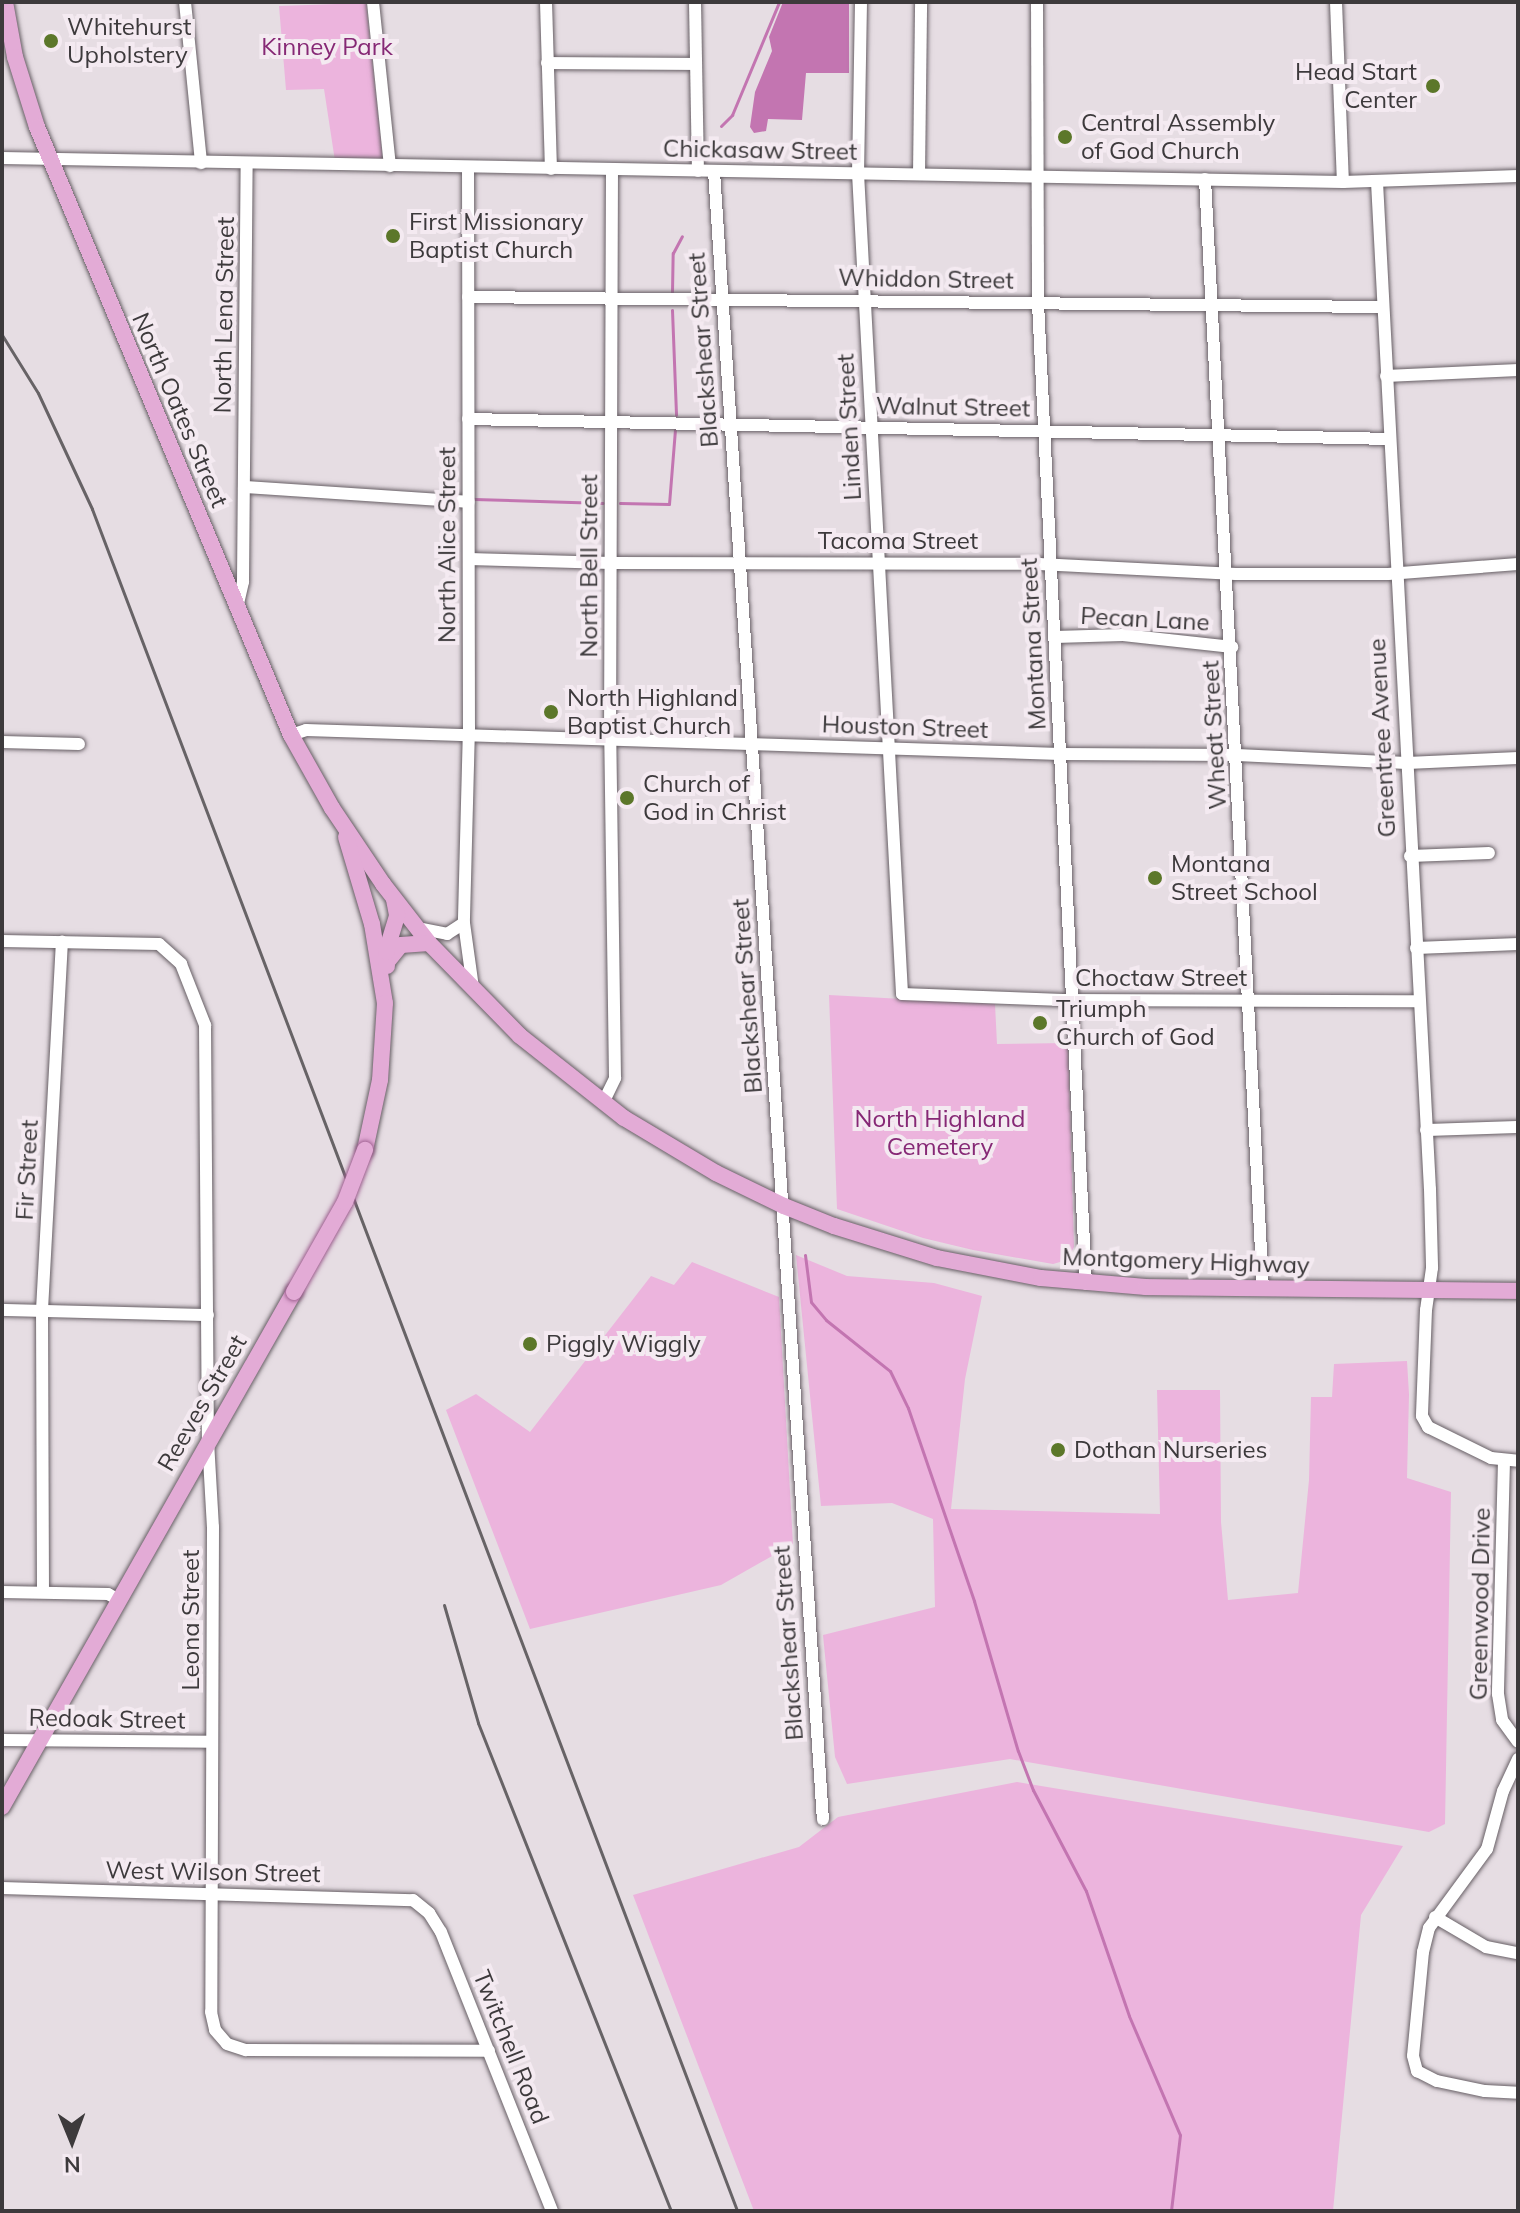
<!DOCTYPE html>
<style>
body{margin:0}
#map{position:relative;width:1520px;height:2213px;overflow:hidden;background:#e6dde3;font-family:Mulish,sans-serif}
div>[style]{position:absolute}
.green>*{inset:0;background:#ecb4dd}
.water>*{inset:0;background:#c375b1}
.stream>*{height:3px;margin:-1.5px;padding:0 1.5px;transform-origin:1.5px;border-radius:1.5px;background:#c375b1}
.roads{filter:drop-shadow(0 0 2px #675f65) drop-shadow(0 0 2px #675f65)}
.minor>*{height:12px;margin:-6px;padding:0 6px;transform-origin:6px;border-radius:6px;background:#fff}
.major>*{height:16px;margin:-8px;padding:0 8px;transform-origin:8px;border-radius:8px;background:#e3abd6}
.rail>*{height:3px;margin:-1.5px;padding:0 1.5px;transform-origin:1.5px;border-radius:1.5px;background:#676366}
.bridges{filter:drop-shadow(0 0 2px #9d5f8f) drop-shadow(0 0 2px #9d5f8f)}
.major-bridge>*{height:16px;margin:-8px;padding:0 8px;transform-origin:8px;border-radius:8px;background:#e3abd6}
.dots>*{width:22px;height:22px;translate:-50% -50%;box-sizing:border-box;border:4px solid #f4eaf1;border-radius:50%}
span{translate:-50% -50%;white-space:nowrap;text-align:center;line-height:1.15;-webkit-text-stroke:8px #f4eaf1;paint-order:stroke}
.poi-label{font-size:24px;color:#3d3a3c}
.left{translate:0 -50%;text-align:left}
.right{translate:-100% -50%;text-align:right}
.park-label{font-size:24px;color:#862875}
.street-label{font-size:24px;color:#3d3a3c}
.frame{position:absolute;inset:0;border:4px solid #3d3a3c;pointer-events:none}
.north{position:absolute;left:32px;top:2101px;width:80px;height:80px;-webkit-text-stroke:6px #f4eaf1;paint-order:stroke;rotate:179deg;font-size:22px;font-weight:700;line-height:32px;text-align:center;color:#3d3a3c}
.north::after{content:'';display:block;margin:auto;width:28px;height:36px;background:#3d3a3c;clip-path:polygon(50% 0,100% 100%,50% 72%,0 100%)}
</style>
<div id="map">
<div class="green">
<div style="clip-path:polygon(366px 3px,383px 162px,335px 161px,324px 89px,286px 90px,279px 6px)"></div>
<div style="clip-path:polygon(829px 995px,995px 1004px,997px 1044px,1068px 1043px,1074px 1247px,1067px 1260px,1053px 1264px,973px 1250px,923px 1238px,837px 1209px)"></div>
<div style="clip-path:polygon(796px 1255px,847px 1276px,934px 1283px,982px 1296px,965px 1379px,951px 1509px,1160px 1514px,1157px 1390px,1220px 1390px,1221px 1522px,1228px 1600px,1298px 1593px,1309px 1480px,1311px 1397px,1332px 1397px,1334px 1364px,1407px 1361px,1409px 1394px,1407px 1478px,1451px 1492px,1445px 1824px,1429px 1832px,1010px 1759px,847px 1784px,835px 1757px,823px 1635px,935px 1607px,933px 1519px,892px 1503px,821px 1506px)"></div>
<div style="clip-path:polygon(692px 1262px,779px 1297px,793px 1544px,721px 1585px,530px 1629px,446px 1410px,476px 1394px,530px 1432px,651px 1276px,674px 1285px)"></div>
<div style="clip-path:polygon(1017px 1782px,1403px 1846px,1361px 1915px,1333px 2211px,754px 2211px,633px 1895px,799px 1847px,838px 1817px)"></div>
</div>
<div class="water">
<div style="clip-path:polygon(783px 2px,849px 2px,849px 73px,806px 73px,802px 120px,768px 119px,766px 131px,754px 133px,750px 127px,755px 92px,772px 51px,769px 37px)"></div>
</div>
<div class="stream">
<div style="left:721px;top:126px;width:16px;rotate:-45deg"></div>
<div style="left:732px;top:115px;width:122px;rotate:-67.4deg"></div>
<div style="left:672px;top:292px;width:39px;rotate:-89deg"></div>
<div style="left:673px;top:253px;width:19px;rotate:-62deg"></div>
<div style="left:672px;top:310px;width:105px;rotate:87.8deg"></div>
<div style="left:474px;top:499px;width:129px;rotate:1.8deg"></div>
<div style="left:620px;top:503px;width:49px;rotate:1.2deg"></div>
<div style="left:669px;top:504px;width:74px;rotate:-85.4deg"></div>
<div style="left:805px;top:1255px;width:47px;rotate:82.7deg"></div>
<div style="left:811px;top:1302px;width:23px;rotate:50deg"></div>
<div style="left:826px;top:1320px;width:82px;rotate:38.6deg"></div>
<div style="left:890px;top:1371px;width:41px;rotate:64.1deg"></div>
<div style="left:908px;top:1408px;width:204px;rotate:71.1deg"></div>
<div style="left:974px;top:1601px;width:156px;rotate:73.7deg"></div>
<div style="left:1018px;top:1751px;width:42px;rotate:69deg"></div>
<div style="left:1033px;top:1790px;width:114px;rotate:62.3deg"></div>
<div style="left:1086px;top:1891px;width:132px;rotate:71deg"></div>
<div style="left:1129px;top:2016px;width:129px;rotate:66.8deg"></div>
<div style="left:1180px;top:2135px;width:77px;rotate:96.8deg"></div>
</div>
<div class="roads">
<div class="minor">
<div style="left:185px;top:2px;width:162px;rotate:84.3deg"></div>
<div style="left:373px;top:2px;width:165px;rotate:84.1deg"></div>
<div style="left:546px;top:2px;width:167px;rotate:88.3deg"></div>
<div style="left:695px;top:2px;width:169px;rotate:89deg"></div>
<div style="left:861px;top:2px;width:171px;rotate:91deg"></div>
<div style="left:858px;top:173px;width:822px;rotate:86.93deg"></div>
<div style="left:902px;top:994px;width:161px;rotate:2.1deg"></div>
<div style="left:1063px;top:1000px;width:356px;rotate:0.2deg"></div>
<div style="left:1037px;top:2px;width:301px;rotate:89.8deg"></div>
<div style="left:1038px;top:303px;width:982px;rotate:87.2deg"></div>
<div style="left:1336px;top:2px;width:180px;rotate:87.8deg"></div>
<div style="left:547px;top:63px;width:149px;rotate:0.4deg"></div>
<div style="left:2px;top:158px;width:1341px;rotate:1.03deg"></div>
<div style="left:1343px;top:182px;width:175px;rotate:-2deg"></div>
<div style="left:468px;top:167px;width:560px;rotate:89.9deg"></div>
<div style="left:469px;top:727px;width:196px;rotate:91.5deg"></div>
<div style="left:464px;top:923px;width:66px;rotate:82.1deg"></div>
<div style="left:714px;top:171px;width:1652px;rotate:86.22deg"></div>
<div style="left:919px;top:174px;width:172px;rotate:-89.3deg"></div>
<div style="left:1205px;top:179px;width:1112px;rotate:87.01deg"></div>
<div style="left:1377px;top:182px;width:1008px;rotate:86.99deg"></div>
<div style="left:1430px;top:1189px;width:79px;rotate:88.5deg"></div>
<div style="left:1432px;top:1268px;width:42px;rotate:98.1deg"></div>
<div style="left:1426px;top:1310px;width:106px;rotate:92.2deg"></div>
<div style="left:1422px;top:1416px;width:13px;rotate:61deg"></div>
<div style="left:1428px;top:1427px;width:70px;rotate:26.2deg"></div>
<div style="left:1491px;top:1458px;width:27px;rotate:6deg"></div>
<div style="left:468px;top:297px;width:915px;rotate:0.63deg"></div>
<div style="left:1386px;top:376px;width:132px;rotate:-2.6deg"></div>
<div style="left:468px;top:419px;width:921px;rotate:1.24deg"></div>
<div style="left:244px;top:487px;width:225px;rotate:3.8deg"></div>
<div style="left:469px;top:559px;width:142px;rotate:1.6deg"></div>
<div style="left:611px;top:563px;width:428px;rotate:0.1deg"></div>
<div style="left:1039px;top:564px;width:197px;rotate:2.9deg"></div>
<div style="left:1236px;top:574px;width:152px"></div>
<div style="left:1388px;top:574px;width:130px;rotate:-4.4deg"></div>
<div style="left:237px;top:608px;width:27px;rotate:-77deg"></div>
<div style="left:243px;top:582px;width:418px;rotate:-89.5deg"></div>
<div style="left:1055px;top:637px;width:68px;rotate:-1.7deg"></div>
<div style="left:1123px;top:635px;width:110px;rotate:6.3deg"></div>
<div style="left:291px;top:735px;width:16px;rotate:-18deg"></div>
<div style="left:306px;top:730px;width:754px;rotate:1.82deg"></div>
<div style="left:1060px;top:754px;width:177px;rotate:0.3deg"></div>
<div style="left:1237px;top:755px;width:170px;rotate:2.7deg"></div>
<div style="left:1407px;top:763px;width:111px;rotate:-2.6deg"></div>
<div style="left:2px;top:742px;width:77px;rotate:1.5deg"></div>
<div style="left:1410px;top:856px;width:79px;rotate:-2.2deg"></div>
<div style="left:417px;top:928px;width:31px;rotate:11deg"></div>
<div style="left:447px;top:934px;width:20px;rotate:-33deg"></div>
<div style="left:2px;top:941px;width:157px;rotate:1.1deg"></div>
<div style="left:159px;top:944px;width:30px;rotate:42deg"></div>
<div style="left:181px;top:964px;width:66px;rotate:68.5deg"></div>
<div style="left:205px;top:1025px;width:416px;rotate:89.6deg"></div>
<div style="left:208px;top:1441px;width:86px;rotate:86.7deg"></div>
<div style="left:213px;top:1527px;width:485px;rotate:90.2deg"></div>
<div style="left:211px;top:2012px;width:18px;rotate:77deg"></div>
<div style="left:215px;top:2030px;width:18px;rotate:49deg"></div>
<div style="left:227px;top:2044px;width:20px;rotate:18deg"></div>
<div style="left:246px;top:2050px;width:243px;rotate:0.2deg"></div>
<div style="left:1416px;top:948px;width:102px;rotate:-2.2deg"></div>
<div style="left:603px;top:1103px;width:28px;rotate:-64deg"></div>
<div style="left:615px;top:1078px;width:338px;rotate:-90.8deg"></div>
<div style="left:610px;top:740px;width:571px;rotate:-89.8deg"></div>
<div style="left:1426px;top:1130px;width:92px;rotate:-1.9deg"></div>
<div style="left:2px;top:1310px;width:206px;rotate:1.4deg"></div>
<div style="left:1504px;top:1461px;width:233px;rotate:91.5deg"></div>
<div style="left:1498px;top:1694px;width:26px;rotate:81deg"></div>
<div style="left:1502px;top:1720px;width:27px;rotate:54deg"></div>
<div style="left:2px;top:1592px;width:106px;rotate:1.1deg"></div>
<div style="left:108px;top:1594px;width:13px;rotate:29deg"></div>
<div style="left:43px;top:1592px;width:282px;rotate:-90.2deg"></div>
<div style="left:42px;top:1310px;width:369px;rotate:-86.9deg"></div>
<div style="left:2px;top:1740px;width:210px;rotate:0.5deg"></div>
<div style="left:1518px;top:1759px;width:35px;rotate:115deg"></div>
<div style="left:1503px;top:1791px;width:60px;rotate:105.4deg"></div>
<div style="left:1487px;top:1849px;width:98px;rotate:126.3deg"></div>
<div style="left:1429px;top:1928px;width:25px;rotate:104deg"></div>
<div style="left:1423px;top:1952px;width:104px;rotate:95.5deg"></div>
<div style="left:1413px;top:2056px;width:16px;rotate:75deg"></div>
<div style="left:1417px;top:2071px;width:22px;rotate:27deg"></div>
<div style="left:1437px;top:2081px;width:49px;rotate:11.8deg"></div>
<div style="left:1485px;top:2091px;width:33px;rotate:3deg"></div>
<div style="left:2px;top:1888px;width:411px;rotate:1.7deg"></div>
<div style="left:413px;top:1900px;width:21px;rotate:39deg"></div>
<div style="left:429px;top:1913px;width:22px;rotate:58deg"></div>
<div style="left:441px;top:1932px;width:300px;rotate:68.3deg"></div>
<div style="left:1435px;top:1917px;width:59px;rotate:30.5deg"></div>
<div style="left:1486px;top:1947px;width:33px;rotate:11deg"></div>
</div>
<div class="major">
<div style="left:5px;top:2px;width:56px;rotate:79.7deg"></div>
<div style="left:15px;top:57px;width:73px;rotate:72.6deg"></div>
<div style="left:37px;top:127px;width:659px;rotate:67.33deg"></div>
<div style="left:291px;top:735px;width:84px;rotate:60.7deg"></div>
<div style="left:332px;top:808px;width:92px;rotate:56.1deg"></div>
<div style="left:383px;top:884px;width:75px;rotate:52.1deg"></div>
<div style="left:429px;top:943px;width:130px;rotate:45.6deg"></div>
<div style="left:520px;top:1036px;width:132px;rotate:38.3deg"></div>
<div style="left:624px;top:1118px;width:107px;rotate:30.9deg"></div>
<div style="left:716px;top:1173px;width:76px;rotate:25.9deg"></div>
<div style="left:784px;top:1206px;width:54px;rotate:21.8deg"></div>
<div style="left:834px;top:1226px;width:108px;rotate:17.3deg"></div>
<div style="left:937px;top:1258px;width:106px;rotate:10.9deg"></div>
<div style="left:1041px;top:1278px;width:105px;rotate:4.9deg"></div>
<div style="left:1146px;top:1287px;width:372px;rotate:0.6deg"></div>
<div style="left:346px;top:837px;width:91px;rotate:73.4deg"></div>
<div style="left:372px;top:924px;width:80px;rotate:80.7deg"></div>
<div style="left:385px;top:1003px;width:77px;rotate:93.7deg"></div>
<div style="left:380px;top:1080px;width:72px;rotate:102.1deg"></div>
<div style="left:387px;top:962px;width:22px;rotate:-51deg"></div>
<div style="left:401px;top:945px;width:28px;rotate:-4deg"></div>
<div style="left:387px;top:966px;width:14px;rotate:-94deg"></div>
<div style="left:386px;top:952px;width:39px;rotate:-73deg"></div>
<div style="left:397px;top:915px;width:16px;rotate:-101deg"></div>
<div style="left:2px;top:1807px;width:592px;rotate:-60.45deg"></div>
</div>
</div>
<div class="rail">
<div style="left:2px;top:335px;width:68px;rotate:58.2deg"></div>
<div style="left:38px;top:393px;width:128px;rotate:65deg"></div>
<div style="left:92px;top:509px;width:1820px;rotate:69.24deg"></div>
<div style="left:444px;top:1605px;width:123px;rotate:73.9deg"></div>
<div style="left:478px;top:1723px;width:525px;rotate:68.42deg"></div>
</div>
<div class="bridges">
<div class="major-bridge">
<div style="left:294px;top:1292px;width:103px;rotate:-60.5deg"></div>
<div style="left:345px;top:1202px;width:56px;rotate:-69deg"></div>
</div>
</div>
<div class="dots">
<div style="left:51px;top:41px;background:#5c772a"></div>
<div style="left:1433px;top:86px;background:#5c772a"></div>
<div style="left:1065px;top:137px;background:#5c772a"></div>
<div style="left:393px;top:236px;background:#5c772a"></div>
<div style="left:551px;top:712px;background:#5c772a"></div>
<div style="left:627px;top:798px;background:#5c772a"></div>
<div style="left:1155px;top:878px;background:#5c772a"></div>
<div style="left:1040px;top:1023px;background:#5c772a"></div>
<div style="left:530px;top:1344px;background:#5c772a"></div>
<div style="left:1058px;top:1450px;background:#5c772a"></div>
</div>
<div class="poi-label">
<span class="left" style="left:67px;top:41px">Whitehurst<br>Upholstery</span>
<span class="right" style="left:1417px;top:86px">Head Start<br>Center</span>
<span class="left" style="left:1081px;top:137px">Central Assembly<br>of God Church</span>
<span class="left" style="left:409px;top:236px">First Missionary<br>Baptist Church</span>
<span class="left" style="left:567px;top:712px">North Highland<br>Baptist Church</span>
<span class="left" style="left:643px;top:798px">Church of<br>God in Christ</span>
<span class="left" style="left:1171px;top:878px">Montana<br>Street School</span>
<span class="left" style="left:1056px;top:1023px">Triumph<br>Church of God</span>
<span class="left" style="left:546px;top:1344px">Piggly Wiggly</span>
<span class="left" style="left:1074px;top:1450px">Dothan Nurseries</span>
</div>
<div class="park-label">
<span style="left:327px;top:47px">Kinney Park</span>
<span style="left:940px;top:1133px">North Highland<br>Cemetery</span>
</div>
<div class="street-label">
<span style="left:760px;top:150px;rotate:1deg">Chickasaw Street</span>
<span style="left:926px;top:279px;rotate:1deg">Whiddon Street</span>
<span style="left:224px;top:315px;rotate:-89deg">North Lena Street</span>
<span style="left:703px;top:350px;rotate:-94deg">Blackshear Street</span>
<span style="left:953px;top:407px;rotate:1deg">Walnut Street</span>
<span style="left:180px;top:410px;rotate:67deg">North Oates Street</span>
<span style="left:849px;top:427px;rotate:-93deg">Linden Street</span>
<span style="left:898px;top:541px">Tacoma Street</span>
<span style="left:447px;top:545px;rotate:-90deg">North Alice Street</span>
<span style="left:589px;top:566px;rotate:-90deg">North Bell Street</span>
<span style="left:1145px;top:619px;rotate:3deg">Pecan Lane</span>
<span style="left:1033px;top:644px;rotate:-93deg">Montana Street</span>
<span style="left:905px;top:727px;rotate:2deg">Houston Street</span>
<span style="left:1214px;top:735px;rotate:-93deg">Wheat Street</span>
<span style="left:1382px;top:738px;rotate:-93deg">Greentree Avenue</span>
<span style="left:1161px;top:978px">Choctaw Street</span>
<span style="left:747px;top:996px;rotate:-94deg">Blackshear Street</span>
<span style="left:27px;top:1170px;rotate:-87deg">Fir Street</span>
<span style="left:1186px;top:1261px;rotate:2deg">Montgomery Highway</span>
<span style="left:202px;top:1403px;rotate:-60deg">Reeves Street</span>
<span style="left:1480px;top:1604px;rotate:-89deg">Greenwood Drive</span>
<span style="left:191px;top:1620px;rotate:-90deg">Leona Street</span>
<span style="left:788px;top:1643px;rotate:-94deg">Blackshear Street</span>
<span style="left:107px;top:1719px;rotate:1deg">Redoak Street</span>
<span style="left:213px;top:1872px;rotate:1deg">West Wilson Street</span>
<span style="left:511px;top:2047px;rotate:68deg">Twitchell Road</span>
</div>
<div class="frame"></div>
<div class="north">N</div>
</div>
